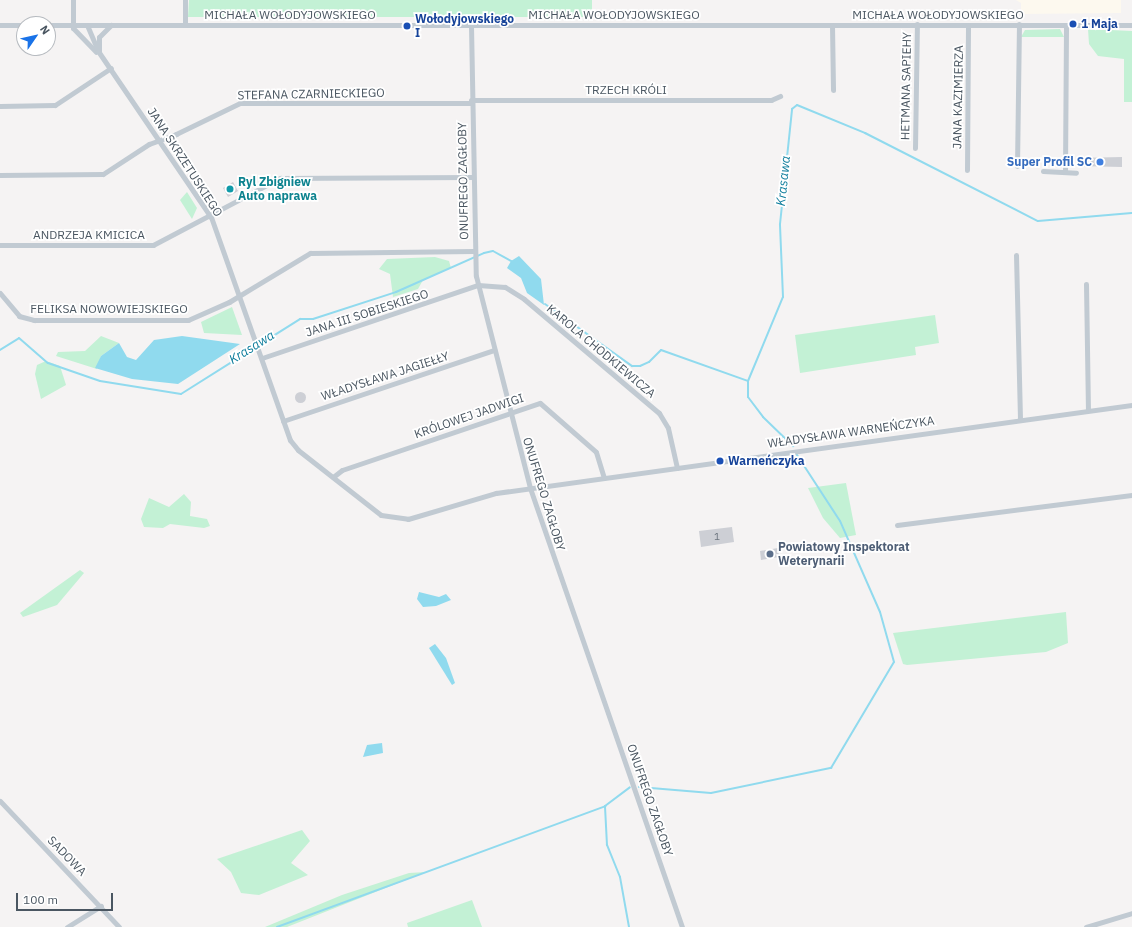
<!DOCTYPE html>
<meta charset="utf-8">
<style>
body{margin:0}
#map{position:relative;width:1132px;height:927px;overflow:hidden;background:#f5f3f3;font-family:"IBM Plex Sans",sans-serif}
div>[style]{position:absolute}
.commercial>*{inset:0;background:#fdf9ef}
.green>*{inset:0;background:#c3f1d5}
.water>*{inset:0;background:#90daee}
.stream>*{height:2px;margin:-1px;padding:0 1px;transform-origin:1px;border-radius:1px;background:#90daee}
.building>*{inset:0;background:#cdcfd5}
.round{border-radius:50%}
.street>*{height:5px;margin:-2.5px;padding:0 2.5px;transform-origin:2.5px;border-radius:2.5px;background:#c1cad2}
.dots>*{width:11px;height:11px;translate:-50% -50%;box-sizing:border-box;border:2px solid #fff;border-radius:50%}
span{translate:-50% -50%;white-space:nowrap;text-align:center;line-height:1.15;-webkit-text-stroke:3.5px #fff;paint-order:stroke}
.number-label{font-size:10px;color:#6b747e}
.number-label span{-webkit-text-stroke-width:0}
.street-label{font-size:12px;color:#4a5661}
.transit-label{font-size:12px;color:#164399;font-weight:700}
.left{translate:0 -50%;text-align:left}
.shop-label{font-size:12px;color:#366cbe;font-weight:700}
.right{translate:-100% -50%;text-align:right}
.culture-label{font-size:12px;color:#0d838f;font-weight:700}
.service-label{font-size:12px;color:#4e5e75;font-weight:700}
.water-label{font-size:13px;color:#0c7c9b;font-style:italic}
.north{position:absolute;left:16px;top:16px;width:40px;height:40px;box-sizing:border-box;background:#fff;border:1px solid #b7bbc0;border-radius:50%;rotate:56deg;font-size:11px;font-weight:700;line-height:16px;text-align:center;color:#4a5661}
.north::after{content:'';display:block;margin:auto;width:14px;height:18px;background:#1a73e8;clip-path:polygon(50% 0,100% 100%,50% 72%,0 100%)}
.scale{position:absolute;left:16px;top:893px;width:97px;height:18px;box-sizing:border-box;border:2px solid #4a5661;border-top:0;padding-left:5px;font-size:12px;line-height:14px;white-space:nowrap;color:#4a5661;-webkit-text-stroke:3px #fff;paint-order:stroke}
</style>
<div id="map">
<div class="commercial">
<div style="clip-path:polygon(1016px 0,1121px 0,1121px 13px,1021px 14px,1021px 3px)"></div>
</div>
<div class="green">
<div style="clip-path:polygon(189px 0,592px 0,592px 17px,188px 17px)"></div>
<div style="clip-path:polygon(1060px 29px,1064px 37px,1021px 37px,1025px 30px)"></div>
<div style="clip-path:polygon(1088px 29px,1132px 31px,1132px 102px,1124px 102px,1124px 59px,1098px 56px,1089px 44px)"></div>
<div style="clip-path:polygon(187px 192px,197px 208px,192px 219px,180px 200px)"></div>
<div style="clip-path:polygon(435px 257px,449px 261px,451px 268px,423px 280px,418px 289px,393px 297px,390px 274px,379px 269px,387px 259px)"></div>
<div style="clip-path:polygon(232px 307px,242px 335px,204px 333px,201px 322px)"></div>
<div style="clip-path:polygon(935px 315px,939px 343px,915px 347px,916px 355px,800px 373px,795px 335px)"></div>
<div style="clip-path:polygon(101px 336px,119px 343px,101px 356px,97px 369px,56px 356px,58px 352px,85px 351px)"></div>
<div style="clip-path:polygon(46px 361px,60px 366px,66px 385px,41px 399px,35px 374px,37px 365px)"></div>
<div style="clip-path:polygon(846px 483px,856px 535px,840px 538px,823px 518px,808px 488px)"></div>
<div style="clip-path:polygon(184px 494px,191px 502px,190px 516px,207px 519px,210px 526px,204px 528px,170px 524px,163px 528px,144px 527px,141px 519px,149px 498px,169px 507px)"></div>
<div style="clip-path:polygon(80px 570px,84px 573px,57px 605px,23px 617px,20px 613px)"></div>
<div style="clip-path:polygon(1066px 612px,1068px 643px,1046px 652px,907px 665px,903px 664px,893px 633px)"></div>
<div style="clip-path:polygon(302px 830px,310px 841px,291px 863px,308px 875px,259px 895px,241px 893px,231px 872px,217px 859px)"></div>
<div style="clip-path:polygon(426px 872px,287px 927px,265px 927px,342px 895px,409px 873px)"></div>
<div style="clip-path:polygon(472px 900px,482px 927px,408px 927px,407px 923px)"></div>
</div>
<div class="water">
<div style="clip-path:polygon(519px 256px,541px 279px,544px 305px,527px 293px,521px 278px,507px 268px,511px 261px)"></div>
<div style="clip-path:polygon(182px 336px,240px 344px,178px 384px,132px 379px,95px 368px,101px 356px,119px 343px,127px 357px,136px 360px,154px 340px)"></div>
<div style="clip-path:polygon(419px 592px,439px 597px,446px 594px,451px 600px,436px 606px,423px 607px,417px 599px)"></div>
<div style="clip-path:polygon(435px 644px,446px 658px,455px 683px,452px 685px,429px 648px)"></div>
<div style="clip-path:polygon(382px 743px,383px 753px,363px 757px,367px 745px)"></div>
</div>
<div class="stream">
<div style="left:545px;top:304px;width:107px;rotate:35.5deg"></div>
<div style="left:632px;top:366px;width:8px"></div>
<div style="left:640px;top:366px;width:10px;rotate:-24deg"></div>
<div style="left:649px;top:362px;width:17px;rotate:-45deg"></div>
<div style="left:661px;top:350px;width:92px;rotate:19.6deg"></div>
<div style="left:748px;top:381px;width:91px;rotate:-67.4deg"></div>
<div style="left:783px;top:297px;width:73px;rotate:-92.4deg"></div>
<div style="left:780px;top:224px;width:116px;rotate:-84deg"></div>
<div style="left:792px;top:109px;width:6px;rotate:-39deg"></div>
<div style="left:797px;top:105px;width:74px;rotate:22.4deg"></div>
<div style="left:865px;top:133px;width:194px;rotate:27deg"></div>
<div style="left:1038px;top:221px;width:94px;rotate:-4.9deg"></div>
<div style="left:0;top:350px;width:22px;rotate:-32deg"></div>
<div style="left:19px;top:338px;width:38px;rotate:41deg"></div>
<div style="left:48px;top:363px;width:55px;rotate:19.1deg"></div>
<div style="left:100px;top:381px;width:82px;rotate:9.1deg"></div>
<div style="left:181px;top:394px;width:141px;rotate:-32.2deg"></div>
<div style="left:300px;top:319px;width:13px"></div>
<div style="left:313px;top:319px;width:87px;rotate:-18deg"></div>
<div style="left:396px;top:292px;width:96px;rotate:-23.9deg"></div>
<div style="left:484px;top:253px;width:9px;rotate:-13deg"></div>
<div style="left:493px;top:251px;width:21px;rotate:29deg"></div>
<div style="left:748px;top:381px;width:16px;rotate:90deg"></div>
<div style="left:748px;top:397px;width:25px;rotate:53deg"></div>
<div style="left:763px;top:417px;width:42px;rotate:44deg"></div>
<div style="left:639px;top:787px;width:72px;rotate:4.8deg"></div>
<div style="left:711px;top:793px;width:123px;rotate:-11.8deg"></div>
<div style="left:831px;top:768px;width:123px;rotate:-59.3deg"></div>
<div style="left:894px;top:662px;width:52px;rotate:-105.6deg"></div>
<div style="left:880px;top:612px;width:99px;rotate:-113.7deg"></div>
<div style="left:840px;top:521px;width:79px;rotate:-123.1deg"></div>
<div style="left:277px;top:927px;width:350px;rotate:-20.2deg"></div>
<div style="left:629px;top:927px;width:51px;rotate:-100.2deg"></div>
<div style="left:620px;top:877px;width:35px;rotate:-112deg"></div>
<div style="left:607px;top:845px;width:39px;rotate:-93deg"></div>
<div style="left:605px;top:806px;width:31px;rotate:-37deg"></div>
</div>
<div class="building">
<div style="clip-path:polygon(1122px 157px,1122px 167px,1078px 166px,1078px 158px)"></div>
<div style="clip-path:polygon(233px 182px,238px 191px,228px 197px,223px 188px)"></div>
<div class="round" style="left:294.5px;top:391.5px;width:11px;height:11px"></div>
<div style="clip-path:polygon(732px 527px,734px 542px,701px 547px,699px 531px)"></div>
<div style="clip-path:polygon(778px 548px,779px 557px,761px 560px,760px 551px)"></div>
</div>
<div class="street">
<div style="left:73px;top:0;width:28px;rotate:90deg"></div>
<div style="left:73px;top:28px;width:33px;rotate:46deg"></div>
<div style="left:0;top:25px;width:24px"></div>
<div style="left:48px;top:25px;width:1084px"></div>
<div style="left:87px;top:25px;width:28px;rotate:67deg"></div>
<div style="left:98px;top:51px;width:201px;rotate:55.8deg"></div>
<div style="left:211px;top:217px;width:237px;rotate:70.5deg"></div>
<div style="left:290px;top:440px;width:13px;rotate:51deg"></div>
<div style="left:298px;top:450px;width:105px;rotate:38.1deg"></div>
<div style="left:381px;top:515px;width:27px;rotate:8deg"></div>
<div style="left:408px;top:519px;width:92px;rotate:-16.5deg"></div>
<div style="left:496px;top:493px;width:642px;rotate:-7.88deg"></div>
<div style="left:185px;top:25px;width:25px;rotate:-90deg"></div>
<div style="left:832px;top:25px;width:65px;rotate:89.1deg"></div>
<div style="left:471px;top:26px;width:250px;rotate:88.9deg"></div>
<div style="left:476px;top:276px;width:219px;rotate:75.7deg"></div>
<div style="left:530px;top:488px;width:465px;rotate:70.9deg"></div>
<div style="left:99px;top:51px;width:14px;rotate:-90deg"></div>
<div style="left:99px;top:37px;width:17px;rotate:-45deg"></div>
<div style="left:471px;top:100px;width:300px"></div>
<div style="left:771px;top:100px;width:10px;rotate:-24deg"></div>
<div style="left:0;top:106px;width:55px;rotate:-1deg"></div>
<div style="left:55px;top:105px;width:67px;rotate:-33.5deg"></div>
<div style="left:915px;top:148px;width:124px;rotate:-89.1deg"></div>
<div style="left:1017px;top:166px;width:142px;rotate:-89.2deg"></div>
<div style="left:967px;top:170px;width:145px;rotate:-89.6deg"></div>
<div style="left:1043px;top:171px;width:33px;rotate:3deg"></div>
<div style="left:1065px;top:172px;width:147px;rotate:-89.6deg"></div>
<div style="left:0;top:175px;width:103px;rotate:-0.6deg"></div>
<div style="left:103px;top:174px;width:55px;rotate:-33.1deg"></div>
<div style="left:149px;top:144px;width:29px;rotate:-20deg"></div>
<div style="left:176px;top:134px;width:71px;rotate:-25.8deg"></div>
<div style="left:240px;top:103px;width:231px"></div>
<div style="left:0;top:245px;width:153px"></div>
<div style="left:153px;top:245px;width:144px;rotate:-27.8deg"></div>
<div style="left:280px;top:178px;width:193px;rotate:-0.3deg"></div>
<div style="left:1016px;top:255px;width:164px;rotate:88.6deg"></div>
<div style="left:1086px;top:284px;width:126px;rotate:89.1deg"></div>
<div style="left:0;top:293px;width:30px;rotate:50deg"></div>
<div style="left:19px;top:316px;width:16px;rotate:15deg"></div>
<div style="left:34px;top:320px;width:154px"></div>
<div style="left:188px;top:320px;width:45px;rotate:-23.7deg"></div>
<div style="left:229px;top:302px;width:95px;rotate:-31.2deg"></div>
<div style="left:310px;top:253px;width:164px;rotate:-0.7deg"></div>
<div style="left:262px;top:358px;width:228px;rotate:-18.7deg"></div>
<div style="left:478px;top:285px;width:27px;rotate:4deg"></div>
<div style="left:505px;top:287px;width:22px;rotate:32deg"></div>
<div style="left:524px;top:299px;width:177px;rotate:40.2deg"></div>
<div style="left:659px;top:413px;width:17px;rotate:59deg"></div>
<div style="left:668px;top:428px;width:41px;rotate:77.3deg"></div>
<div style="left:283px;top:421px;width:223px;rotate:-18.6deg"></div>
<div style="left:333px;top:477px;width:11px;rotate:-38deg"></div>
<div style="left:342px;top:470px;width:209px;rotate:-18.7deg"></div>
<div style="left:540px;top:403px;width:74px;rotate:41.2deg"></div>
<div style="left:596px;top:452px;width:27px;rotate:73deg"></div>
<div style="left:897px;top:525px;width:237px;rotate:-7.3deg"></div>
<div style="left:0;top:801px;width:173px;rotate:46.6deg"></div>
<div style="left:67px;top:927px;width:40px;rotate:-32deg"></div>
<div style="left:1086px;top:927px;width:48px;rotate:-16.9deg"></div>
</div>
<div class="dots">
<div style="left:1073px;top:24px;background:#1a4fb4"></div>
<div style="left:407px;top:26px;background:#1a4fb4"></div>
<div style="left:1100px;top:162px;background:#3f7fe0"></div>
<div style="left:230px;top:189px;background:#0f9aa8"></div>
<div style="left:720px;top:461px;background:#1a4fb4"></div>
<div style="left:770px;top:554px;background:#5c6f8a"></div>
</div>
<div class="number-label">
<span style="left:717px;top:537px">1</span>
</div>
<div class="street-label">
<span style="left:290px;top:15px">MICHAŁA WOŁODYJOWSKIEGO</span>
<span style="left:614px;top:15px">MICHAŁA WOŁODYJOWSKIEGO</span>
<span style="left:938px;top:15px">MICHAŁA WOŁODYJOWSKIEGO</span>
<span style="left:906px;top:86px;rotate:-89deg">HETMANA SAPIEHY</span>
<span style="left:626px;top:90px">TRZECH KRÓLI</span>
<span style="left:311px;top:94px;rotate:-1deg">STEFANA CZARNIECKIEGO</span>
<span style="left:958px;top:97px;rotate:-89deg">JANA KAZIMIERZA</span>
<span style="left:185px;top:162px;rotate:57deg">JANA SKRZETUSKIEGO</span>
<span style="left:463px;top:181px;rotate:-91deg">ONUFREGO ZAGŁOBY</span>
<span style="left:89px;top:235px">ANDRZEJA KMICICA</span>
<span style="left:109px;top:309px">FELIKSA NOWOWIEJSKIEGO</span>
<span style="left:367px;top:313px;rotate:-18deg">JANA III SOBIESKIEGO</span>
<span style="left:601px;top:351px;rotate:40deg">KAROLA CHODKIEWICZA</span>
<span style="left:385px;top:376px;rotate:-18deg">WŁADYSŁAWA JAGIEŁŁY</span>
<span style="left:469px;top:416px;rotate:-19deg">KRÓLOWEJ JADWIGI</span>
<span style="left:851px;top:432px;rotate:-8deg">WŁADYSŁAWA WARNEŃCZYKA</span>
<span style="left:544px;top:494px;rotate:73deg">ONUFREGO ZAGŁOBY</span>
<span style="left:650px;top:800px;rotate:71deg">ONUFREGO ZAGŁOBY</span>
<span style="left:67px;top:856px;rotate:46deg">SADOWA</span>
</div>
<div class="transit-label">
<span class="left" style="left:415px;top:26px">Wołodyjowskiego<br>I</span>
<span class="left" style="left:1081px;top:24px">1 Maja</span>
<span class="left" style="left:728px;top:461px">Warneńczyka</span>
</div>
<div class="shop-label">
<span class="right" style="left:1092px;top:162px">Super Profil SC</span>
</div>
<div class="culture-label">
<span class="left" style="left:238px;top:189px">Ryl Zbigniew<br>Auto naprawa</span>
</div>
<div class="service-label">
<span class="left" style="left:778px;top:554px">Powiatowy Inspektorat<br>Weterynarii</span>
</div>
<div class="water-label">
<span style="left:784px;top:181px;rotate:-84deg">Krasawa</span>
<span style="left:252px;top:348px;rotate:-32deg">Krasawa</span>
</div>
<div class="north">N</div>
<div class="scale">100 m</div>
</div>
